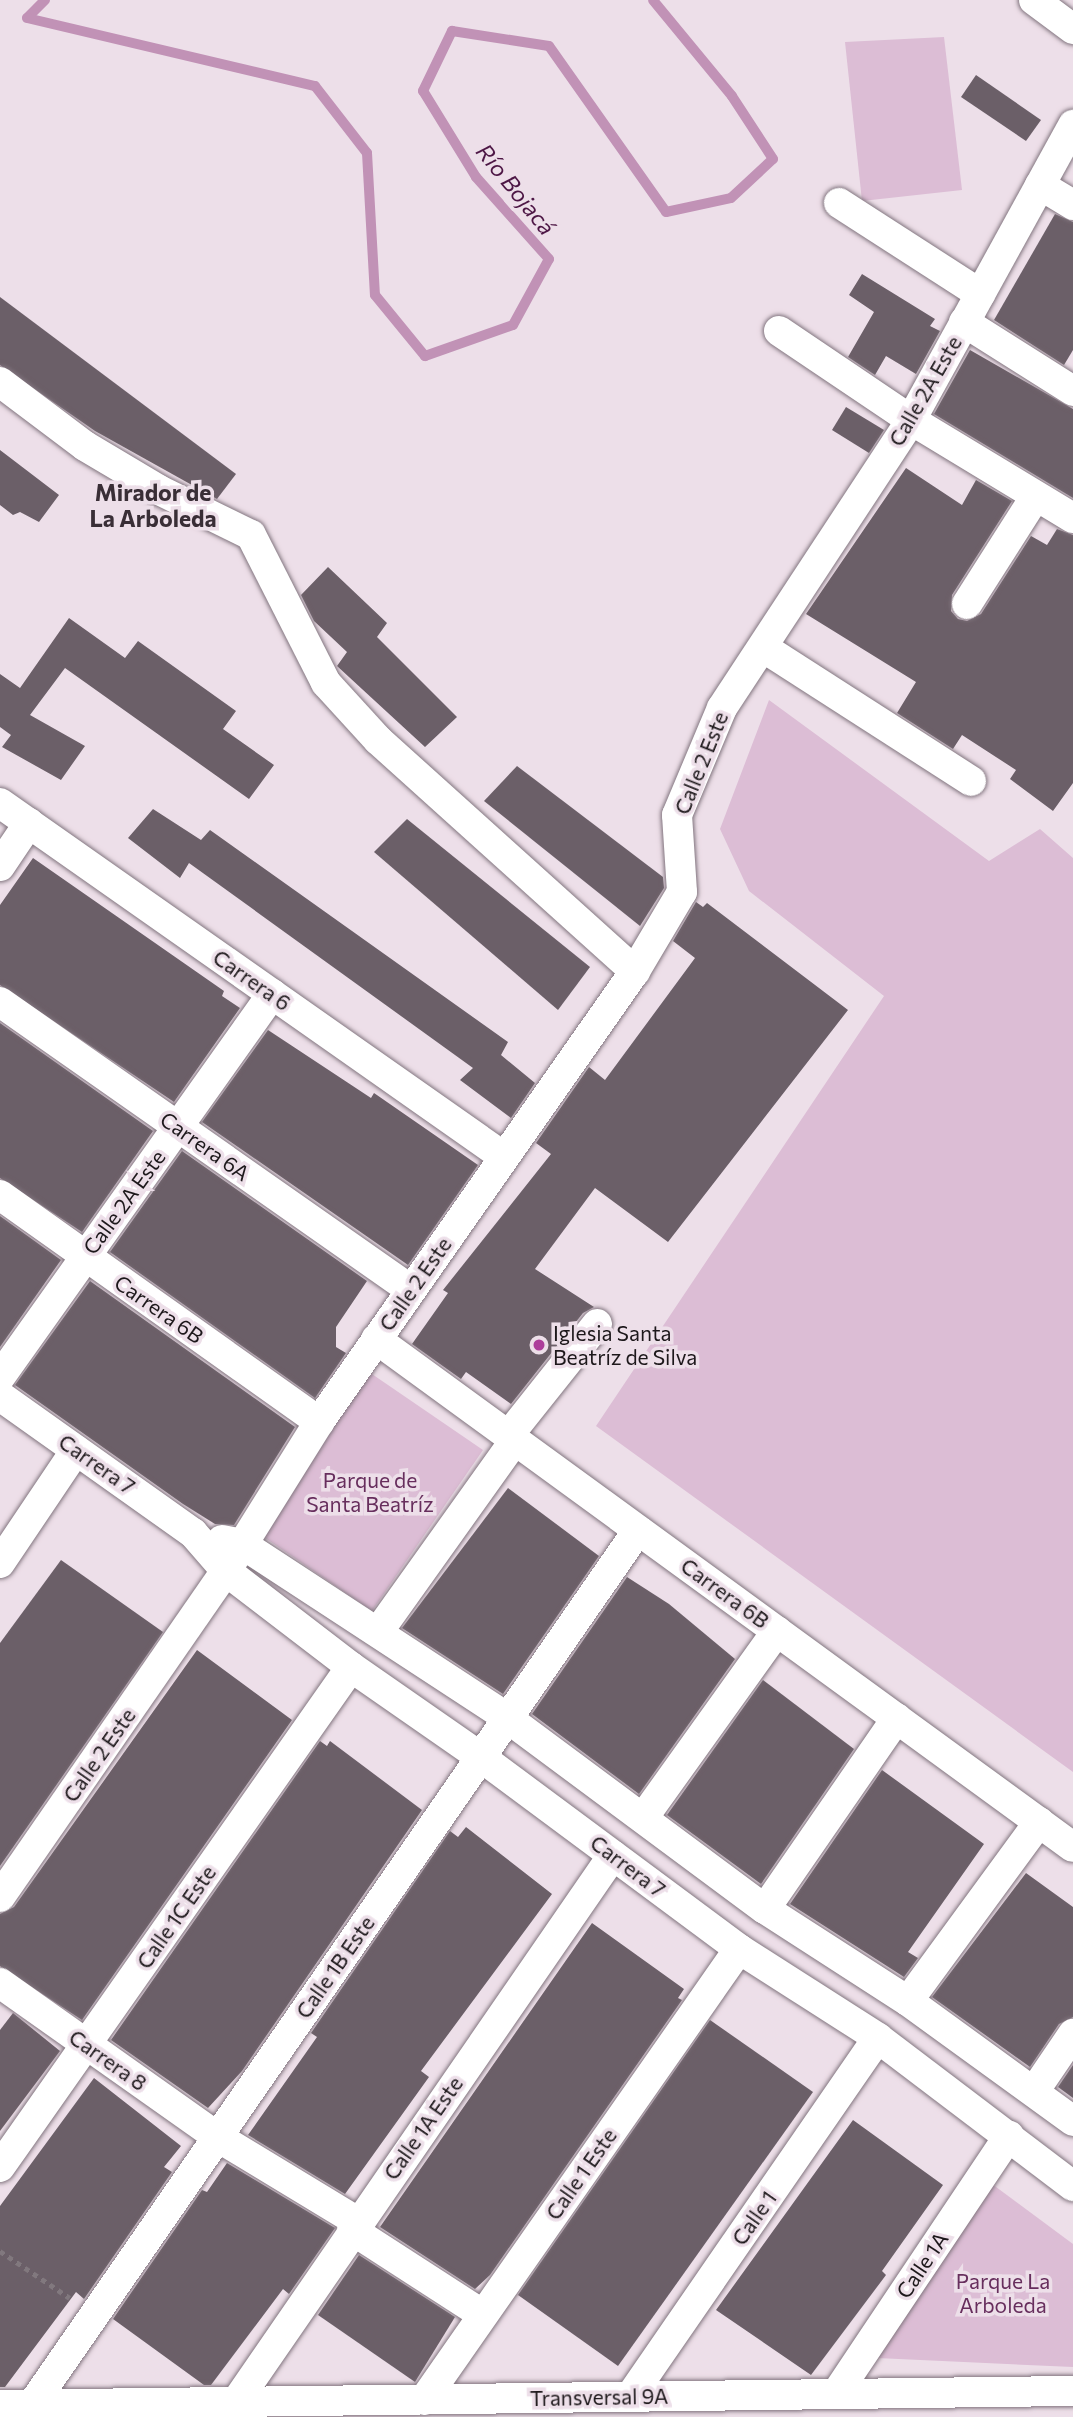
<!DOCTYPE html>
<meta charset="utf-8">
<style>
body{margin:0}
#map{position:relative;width:1073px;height:2417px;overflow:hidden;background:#eddfe9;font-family:Commissioner,sans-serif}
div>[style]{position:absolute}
.green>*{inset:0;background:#dcbdd5}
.stream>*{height:10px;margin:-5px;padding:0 5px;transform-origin:5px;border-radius:5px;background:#c192b6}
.building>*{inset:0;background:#6b5f68}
.path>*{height:4.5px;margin-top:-2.25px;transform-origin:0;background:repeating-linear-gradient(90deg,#81787e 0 5px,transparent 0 10px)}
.roads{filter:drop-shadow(0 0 2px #82757f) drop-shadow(0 0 2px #82757f)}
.minor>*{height:30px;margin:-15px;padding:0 15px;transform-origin:15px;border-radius:15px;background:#fff}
.dots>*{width:19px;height:19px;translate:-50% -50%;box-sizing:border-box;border:4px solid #eddfe9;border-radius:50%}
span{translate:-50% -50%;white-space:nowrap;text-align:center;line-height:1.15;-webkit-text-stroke:7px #eddfe9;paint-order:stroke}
.street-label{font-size:21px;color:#1d181b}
.poi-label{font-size:21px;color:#1d181b}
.left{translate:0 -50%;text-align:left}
.park-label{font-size:21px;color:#672e5d}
.water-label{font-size:23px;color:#4d1645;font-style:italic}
.neighbourhood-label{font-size:23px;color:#392e36;font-weight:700}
</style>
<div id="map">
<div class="green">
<div style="clip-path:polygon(944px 37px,962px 190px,862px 201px,845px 42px)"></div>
<div style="clip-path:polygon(769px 700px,989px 861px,1040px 829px,1073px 858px,1073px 1772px,596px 1426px,884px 996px,749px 891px,720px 829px)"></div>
<div style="clip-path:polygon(369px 1372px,483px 1450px,372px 1611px,258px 1533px)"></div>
<div style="clip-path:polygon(992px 2184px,1073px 2244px,1073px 2367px,877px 2358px)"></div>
</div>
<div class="stream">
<div style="left:45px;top:0;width:25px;rotate:135deg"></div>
<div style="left:27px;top:18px;width:296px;rotate:13.3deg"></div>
<div style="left:315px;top:86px;width:85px;rotate:52.2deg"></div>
<div style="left:367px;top:153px;width:142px;rotate:86.8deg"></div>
<div style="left:375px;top:295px;width:79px;rotate:50.7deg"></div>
<div style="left:425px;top:356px;width:93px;rotate:-19.4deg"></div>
<div style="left:513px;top:325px;width:75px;rotate:-61.4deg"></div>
<div style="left:549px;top:259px;width:110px;rotate:-131.7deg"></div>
<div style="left:476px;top:177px;width:101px;rotate:-121.6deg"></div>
<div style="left:423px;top:91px;width:67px;rotate:-64.2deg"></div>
<div style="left:452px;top:31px;width:98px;rotate:8.8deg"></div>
<div style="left:549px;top:46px;width:203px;rotate:54.8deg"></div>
<div style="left:666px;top:212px;width:66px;rotate:-12.2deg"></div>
<div style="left:731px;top:198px;width:57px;rotate:-42.9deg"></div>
<div style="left:773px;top:159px;width:75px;rotate:-123.1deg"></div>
<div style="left:732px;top:96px;width:124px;rotate:-129.5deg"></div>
</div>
<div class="building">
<div style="clip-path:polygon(976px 75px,1041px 120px,1026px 141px,961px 97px)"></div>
<div style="clip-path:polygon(1055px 214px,1073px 222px,1073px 350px,1064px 365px,994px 320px)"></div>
<div style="clip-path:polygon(862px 274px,935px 319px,930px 326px,940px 331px,916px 374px,886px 356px,875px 375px,848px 357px,874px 312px,849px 295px)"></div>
<div style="clip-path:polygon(0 297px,236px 474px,217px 499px,95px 431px,0 365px)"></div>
<div style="clip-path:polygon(970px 350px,1073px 409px,1073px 498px,934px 414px)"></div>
<div style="clip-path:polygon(846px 407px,884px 430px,869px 453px,832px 430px)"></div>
<div style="clip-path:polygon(0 450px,59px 495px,39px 522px,20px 512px,13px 515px,0 505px)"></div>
<div style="clip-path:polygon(906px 468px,962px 505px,976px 480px,1012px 501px,952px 595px,951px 611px,958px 619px,967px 621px,981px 614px,1031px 536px,1047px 545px,1057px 529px,1073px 535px,1073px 783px,1053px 811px,1010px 779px,1016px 770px,962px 735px,953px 749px,897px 713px,916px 682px,806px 614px)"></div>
<div style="clip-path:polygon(328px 567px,387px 623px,377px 637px,457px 717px,425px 747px,337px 666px,347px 652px,314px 621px,301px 595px)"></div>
<div style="clip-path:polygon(69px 618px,125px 658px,138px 641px,236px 711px,223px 729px,274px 765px,249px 799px,65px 668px,30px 715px,85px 746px,61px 780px,2px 747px,11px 735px,0 727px,0 674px,20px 688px)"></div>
<div style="clip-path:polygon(517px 766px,663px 877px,664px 888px,640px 926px,484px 801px)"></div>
<div style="clip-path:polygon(153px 809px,201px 840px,210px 830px,508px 1042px,501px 1055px,535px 1083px,511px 1118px,460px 1080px,473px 1068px,189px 863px,180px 878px,128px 838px)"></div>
<div style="clip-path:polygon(407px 819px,590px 967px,558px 1010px,374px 852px)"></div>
<div style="clip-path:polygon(33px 858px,224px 991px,222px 996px,240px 1008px,174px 1102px,0 985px,0 905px)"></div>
<div style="clip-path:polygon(696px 902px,703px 907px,707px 903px,848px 1010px,668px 1242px,595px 1188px,535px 1269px,594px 1307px,583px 1313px,511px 1404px,466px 1372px,461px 1379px,412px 1344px,448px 1293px,443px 1290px,551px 1154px,536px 1143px,589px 1067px,605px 1080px,695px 958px,673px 941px)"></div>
<div style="clip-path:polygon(0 1023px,153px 1131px,82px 1232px,0 1178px)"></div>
<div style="clip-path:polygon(268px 1030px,371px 1098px,374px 1093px,478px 1165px,408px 1265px,202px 1122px)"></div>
<div style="clip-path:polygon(182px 1151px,367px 1281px,336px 1327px,336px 1347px,346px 1353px,315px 1398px,110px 1252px)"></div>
<div style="clip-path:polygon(0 1216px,61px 1260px,0 1347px)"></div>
<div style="clip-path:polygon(90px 1281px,295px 1427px,234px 1525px,215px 1524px,183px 1504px,15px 1385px)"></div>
<div style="clip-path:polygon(508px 1488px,599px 1556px,503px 1694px,402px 1628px)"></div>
<div style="clip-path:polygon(61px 1560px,163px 1632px,0 1866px,0 1643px)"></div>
<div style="clip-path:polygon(627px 1577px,669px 1604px,735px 1659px,639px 1794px,532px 1714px)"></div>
<div style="clip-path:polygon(197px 1650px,292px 1720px,82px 2020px,0 1966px,0 1914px,14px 1907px)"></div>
<div style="clip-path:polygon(763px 1680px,854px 1749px,761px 1884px,667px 1815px)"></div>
<div style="clip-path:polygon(320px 1741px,327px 1746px,330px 1741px,422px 1810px,242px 2071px,208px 2108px,111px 2040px)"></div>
<div style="clip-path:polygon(882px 1770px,984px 1844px,908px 1952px,918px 1958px,904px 1977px,790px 1904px)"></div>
<div style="clip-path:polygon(466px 1827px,552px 1894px,421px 2071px,429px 2077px,345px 2194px,248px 2135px,317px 2037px,311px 2033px,450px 1831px,458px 1837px)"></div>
<div style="clip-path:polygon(1026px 1873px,1073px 1907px,1073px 2017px,1059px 2024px,1030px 2067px,932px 1997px)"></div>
<div style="clip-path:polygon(592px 1923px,684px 1989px,678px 1998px,682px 2000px,490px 2275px,475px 2289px,380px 2227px)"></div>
<div style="clip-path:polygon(13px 2013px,60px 2051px,0 2131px,0 2030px)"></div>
<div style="clip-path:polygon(710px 2020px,813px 2092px,618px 2366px,518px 2295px)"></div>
<div style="clip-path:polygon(1073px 2065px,1073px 2098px,1058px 2087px)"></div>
<div style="clip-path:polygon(94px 2078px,181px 2146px,164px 2167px,172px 2172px,84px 2299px,76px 2292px,5px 2387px,0 2387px,0 2206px)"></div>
<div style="clip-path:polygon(853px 2120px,943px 2185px,882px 2271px,886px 2275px,811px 2375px,716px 2310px)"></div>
<div style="clip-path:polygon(227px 2163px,335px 2228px,289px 2294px,283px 2289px,211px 2385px,204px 2385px,113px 2319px,202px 2190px,207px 2192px)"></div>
<div style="clip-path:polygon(359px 2255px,455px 2317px,415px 2382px,318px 2315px)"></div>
</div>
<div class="path">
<div style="left:0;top:2251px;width:84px;rotate:33.9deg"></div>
</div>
<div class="roads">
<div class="minor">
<div style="left:1034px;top:0;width:49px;rotate:36.6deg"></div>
<div style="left:1040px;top:185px;width:39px;rotate:31deg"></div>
<div style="left:839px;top:203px;width:168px;rotate:32.8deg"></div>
<div style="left:964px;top:322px;width:129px;rotate:32.3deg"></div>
<div style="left:779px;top:331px;width:159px;rotate:34deg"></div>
<div style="left:911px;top:420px;width:189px;rotate:31.2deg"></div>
<div style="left:0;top:382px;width:106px;rotate:37deg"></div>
<div style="left:85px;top:446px;width:86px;rotate:30.7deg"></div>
<div style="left:159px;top:490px;width:102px;rotate:26.1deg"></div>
<div style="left:251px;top:535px;width:166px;rotate:63.1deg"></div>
<div style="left:326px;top:683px;width:77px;rotate:47.6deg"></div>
<div style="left:378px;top:740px;width:346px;rotate:42deg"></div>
<div style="left:967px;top:604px;width:125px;rotate:-57.5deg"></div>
<div style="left:764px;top:648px;width:246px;rotate:32.7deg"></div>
<div style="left:0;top:803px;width:616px;rotate:35.08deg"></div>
<div style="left:0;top:866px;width:52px;rotate:-56deg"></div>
<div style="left:0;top:1002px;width:502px;rotate:35.02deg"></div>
<div style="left:0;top:1195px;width:392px;rotate:35.4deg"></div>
<div style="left:376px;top:1339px;width:862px;rotate:36.09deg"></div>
<div style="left:0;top:1377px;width:470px;rotate:-54.6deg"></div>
<div style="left:0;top:1396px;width:237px;rotate:35.4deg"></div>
<div style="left:193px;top:1533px;width:50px;rotate:49deg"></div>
<div style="left:226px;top:1571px;width:158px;rotate:37.5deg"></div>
<div style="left:351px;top:1667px;width:160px;rotate:34.8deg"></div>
<div style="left:482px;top:1758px;width:320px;rotate:36.6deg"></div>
<div style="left:739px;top:1949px;width:165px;rotate:32.6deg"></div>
<div style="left:878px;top:2038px;width:245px;rotate:37.2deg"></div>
<div style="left:508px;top:1436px;width:143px;rotate:-51.5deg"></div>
<div style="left:222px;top:1540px;width:20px;rotate:11deg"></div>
<div style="left:242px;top:1544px;width:316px;rotate:33.2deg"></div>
<div style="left:506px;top:1717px;width:322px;rotate:36.6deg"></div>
<div style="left:765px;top:1909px;width:170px;rotate:32.8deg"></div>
<div style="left:908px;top:2001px;width:204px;rotate:36deg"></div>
<div style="left:0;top:1563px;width:136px;rotate:-56.1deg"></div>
<div style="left:378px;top:1632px;width:236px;rotate:-54.5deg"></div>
<div style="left:643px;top:1818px;width:230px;rotate:-54.4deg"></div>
<div style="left:0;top:1897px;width:397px;rotate:-55.3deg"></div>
<div style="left:226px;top:1571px;width:176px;rotate:-58deg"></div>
<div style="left:319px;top:1422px;width:551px;rotate:-54.98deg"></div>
<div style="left:635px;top:971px;width:92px;rotate:-59.3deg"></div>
<div style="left:682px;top:892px;width:77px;rotate:-93.7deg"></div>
<div style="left:677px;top:815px;width:116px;rotate:-67.2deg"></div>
<div style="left:722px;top:708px;width:344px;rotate:-56.7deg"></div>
<div style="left:911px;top:420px;width:337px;rotate:-61.2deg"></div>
<div style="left:765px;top:1909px;width:232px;rotate:-55.4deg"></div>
<div style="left:0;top:1983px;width:265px;rotate:35.3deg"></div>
<div style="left:216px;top:2136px;width:166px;rotate:31.2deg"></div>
<div style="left:908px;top:2001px;width:222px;rotate:-53.8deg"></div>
<div style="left:1035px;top:2090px;width:68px;rotate:-55.8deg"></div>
<div style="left:0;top:2167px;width:611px;rotate:-54.93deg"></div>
<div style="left:352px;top:2230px;width:155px;rotate:32.9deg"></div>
<div style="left:836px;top:2394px;width:311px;rotate:-56.2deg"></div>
<div style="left:630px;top:2397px;width:436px;rotate:-55.4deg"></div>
<div style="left:424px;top:2400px;width:550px;rotate:-55.07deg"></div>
<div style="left:236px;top:2402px;width:664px;rotate:-55.42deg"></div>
<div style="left:0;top:2405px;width:1073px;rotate:-0.75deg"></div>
<div style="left:32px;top:2405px;width:1064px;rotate:-55.29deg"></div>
</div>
</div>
<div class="dots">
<div style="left:539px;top:1345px;background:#ad3e9b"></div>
</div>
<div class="street-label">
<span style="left:925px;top:391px;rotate:-60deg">Calle 2A Este</span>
<span style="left:701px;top:763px;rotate:-68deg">Calle 2 Este</span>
<span style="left:252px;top:980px;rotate:35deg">Carrera 6</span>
<span style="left:205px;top:1146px;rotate:35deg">Carrera 6A</span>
<span style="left:124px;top:1202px;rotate:-54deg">Calle 2A Este</span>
<span style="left:415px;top:1284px;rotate:-55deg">Calle 2 Este</span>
<span style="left:159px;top:1309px;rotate:35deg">Carrera 6B</span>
<span style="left:97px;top:1464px;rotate:35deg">Carrera 7</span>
<span style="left:725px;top:1593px;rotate:36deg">Carrera 6B</span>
<span style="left:99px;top:1755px;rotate:-55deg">Calle 2 Este</span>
<span style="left:628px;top:1866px;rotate:37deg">Carrera 7</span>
<span style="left:176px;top:1917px;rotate:-55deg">Calle 1C Este</span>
<span style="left:335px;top:1967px;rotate:-55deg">Calle 1B Este</span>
<span style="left:108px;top:2060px;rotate:35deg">Carrera 8</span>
<span style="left:423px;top:2128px;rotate:-55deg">Calle 1A Este</span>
<span style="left:581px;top:2174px;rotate:-55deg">Calle 1 Este</span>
<span style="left:754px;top:2218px;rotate:-55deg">Calle 1</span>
<span style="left:922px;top:2265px;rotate:-56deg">Calle 1A</span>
<span style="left:599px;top:2397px;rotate:-1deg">Transversal 9A</span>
</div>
<div class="poi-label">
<span class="left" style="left:553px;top:1345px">Iglesia Santa<br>Beatríz de Silva</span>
</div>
<div class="park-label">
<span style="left:370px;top:1492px">Parque de<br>Santa Beatríz</span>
<span style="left:1003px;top:2293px">Parque La<br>Arboleda</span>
</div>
<div class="water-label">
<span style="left:516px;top:189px;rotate:51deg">Río Bojacá</span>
</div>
<div class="neighbourhood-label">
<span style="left:153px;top:505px">Mirador de<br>La Arboleda</span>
</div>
</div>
